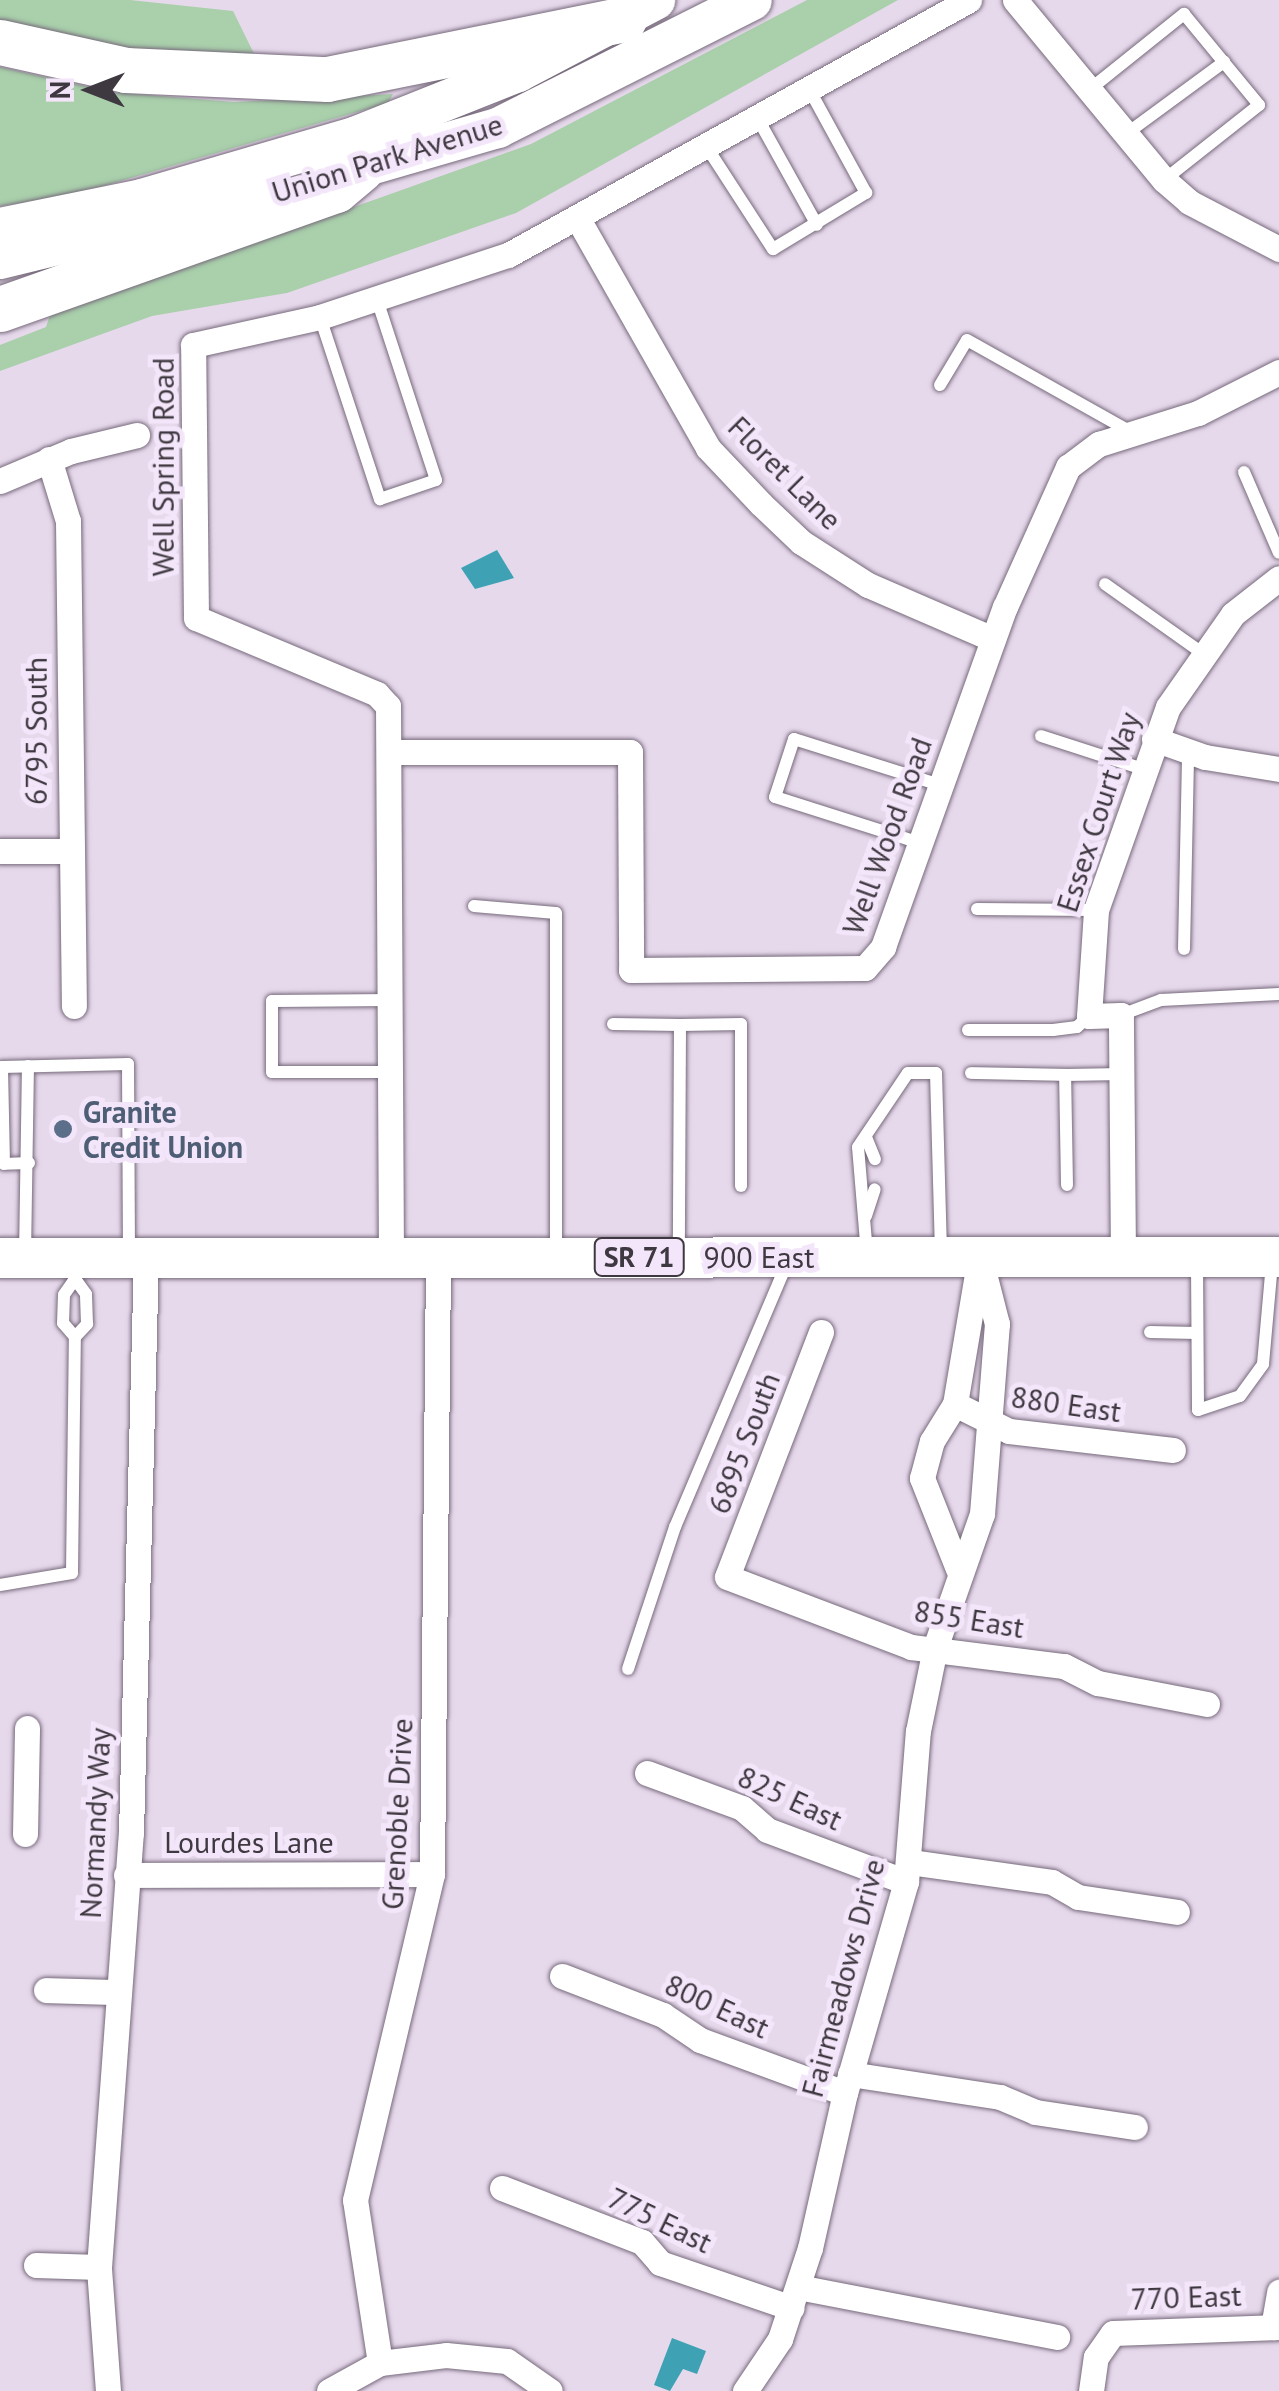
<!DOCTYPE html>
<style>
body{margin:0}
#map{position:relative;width:1279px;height:2391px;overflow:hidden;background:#e7d9ec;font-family:"PT Sans",sans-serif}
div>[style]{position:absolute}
.green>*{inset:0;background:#a9cfab}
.water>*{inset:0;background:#3ea2b4}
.roads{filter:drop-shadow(0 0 2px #766a7b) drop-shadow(0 0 2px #766a7b)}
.service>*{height:12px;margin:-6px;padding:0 6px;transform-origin:6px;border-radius:6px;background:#fff}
.minor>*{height:25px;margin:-12.5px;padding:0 12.5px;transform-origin:12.5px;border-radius:12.5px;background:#fff}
.primary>*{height:40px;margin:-20px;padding:0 20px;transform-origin:20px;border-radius:20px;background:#fff}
.motorway>*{height:45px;margin:-22.5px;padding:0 22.5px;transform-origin:22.5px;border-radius:22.5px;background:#fff}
.dots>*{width:28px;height:28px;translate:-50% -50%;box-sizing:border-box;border:5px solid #f4e6fa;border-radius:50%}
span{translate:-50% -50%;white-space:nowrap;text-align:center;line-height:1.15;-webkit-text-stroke:10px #f4e6fa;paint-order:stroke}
.shield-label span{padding:2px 8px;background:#f4e6fa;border:2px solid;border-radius:8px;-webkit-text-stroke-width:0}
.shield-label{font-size:28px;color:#3e3840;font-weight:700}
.street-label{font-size:30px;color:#3e3840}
.service-label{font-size:30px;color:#4e5e75;font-weight:700}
.left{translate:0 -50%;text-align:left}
.north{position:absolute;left:40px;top:40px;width:100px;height:100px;-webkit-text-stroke:8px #f4e6fa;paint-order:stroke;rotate:270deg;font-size:28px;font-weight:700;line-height:40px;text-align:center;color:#3e3840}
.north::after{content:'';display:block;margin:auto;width:35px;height:45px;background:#3e3840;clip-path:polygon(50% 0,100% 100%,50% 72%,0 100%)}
</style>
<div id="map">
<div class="green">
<div style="clip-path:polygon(0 0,130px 0,233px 11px,260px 66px,107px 55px,0 28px)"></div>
<div style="clip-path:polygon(807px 0,898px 0,516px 213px,287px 293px,152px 316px,0 371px,0 345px,46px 327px,50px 315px,531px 144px)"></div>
<div style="clip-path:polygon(0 67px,112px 92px,234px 102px,393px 94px,388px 103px,66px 197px,0 206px)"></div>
</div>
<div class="water">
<div style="clip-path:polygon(497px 550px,514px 578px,475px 589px,461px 568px)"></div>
<div style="clip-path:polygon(672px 2338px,706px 2351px,697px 2374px,683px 2369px,670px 2391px,654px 2385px)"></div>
</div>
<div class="roads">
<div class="service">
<div style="left:1089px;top:90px;width:122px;rotate:-38.7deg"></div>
<div style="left:1184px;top:14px;width:118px;rotate:50.5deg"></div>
<div style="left:1259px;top:105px;width:121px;rotate:141.7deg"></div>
<div style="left:758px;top:119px;width:121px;rotate:60.9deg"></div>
<div style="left:1126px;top:134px;width:122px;rotate:-36.3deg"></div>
<div style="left:706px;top:146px;width:123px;rotate:57deg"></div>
<div style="left:773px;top:249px;width:109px;rotate:-31.1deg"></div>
<div style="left:866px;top:193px;width:119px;rotate:-118.7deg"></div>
<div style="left:320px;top:317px;width:192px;rotate:71.8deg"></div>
<div style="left:380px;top:499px;width:59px;rotate:-18.7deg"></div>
<div style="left:436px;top:480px;width:189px;rotate:-108.1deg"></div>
<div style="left:940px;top:385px;width:52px;rotate:-59deg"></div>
<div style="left:967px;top:340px;width:188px;rotate:29.3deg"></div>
<div style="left:1244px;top:472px;width:88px;rotate:66.6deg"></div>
<div style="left:1105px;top:584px;width:123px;rotate:35.4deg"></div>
<div style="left:1041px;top:736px;width:107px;rotate:17.9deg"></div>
<div style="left:920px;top:843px;width:152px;rotate:-162.4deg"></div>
<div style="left:775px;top:797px;width:61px;rotate:-71.9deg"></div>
<div style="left:794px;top:739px;width:153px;rotate:17.5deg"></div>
<div style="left:474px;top:906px;width:82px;rotate:4.9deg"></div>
<div style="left:556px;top:913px;width:341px;rotate:90deg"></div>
<div style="left:977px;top:909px;width:119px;rotate:0.5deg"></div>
<div style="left:1184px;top:949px;width:198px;rotate:-88.8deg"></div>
<div style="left:1121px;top:1015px;width:43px;rotate:-20.6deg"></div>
<div style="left:1161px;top:1000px;width:118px;rotate:-2.9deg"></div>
<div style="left:613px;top:1024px;width:67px;rotate:0.9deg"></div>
<div style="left:680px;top:1025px;width:229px;rotate:90.3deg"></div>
<div style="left:680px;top:1025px;width:61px;rotate:-0.9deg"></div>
<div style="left:741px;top:1024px;width:162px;rotate:90deg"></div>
<div style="left:968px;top:1030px;width:85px"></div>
<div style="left:1053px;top:1030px;width:24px;rotate:-7deg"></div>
<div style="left:1077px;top:1027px;width:16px;rotate:-43deg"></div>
<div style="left:391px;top:1072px;width:119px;rotate:180deg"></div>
<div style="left:272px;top:1072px;width:71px;rotate:-90deg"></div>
<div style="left:272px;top:1001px;width:120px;rotate:-0.5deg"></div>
<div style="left:971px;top:1073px;width:94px;rotate:1.2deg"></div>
<div style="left:866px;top:1137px;width:24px;rotate:68deg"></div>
<div style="left:29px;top:1163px;width:25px;rotate:178deg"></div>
<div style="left:4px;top:1164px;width:97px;rotate:-91.2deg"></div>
<div style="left:2px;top:1067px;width:126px;rotate:-1.4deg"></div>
<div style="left:128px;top:1064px;width:191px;rotate:89.7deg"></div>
<div style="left:1067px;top:1185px;width:110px;rotate:-91deg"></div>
<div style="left:1065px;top:1075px;width:58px;rotate:-1deg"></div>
<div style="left:866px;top:1216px;width:28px;rotate:-72deg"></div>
<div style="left:867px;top:1254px;width:107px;rotate:-94.8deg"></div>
<div style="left:858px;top:1147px;width:89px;rotate:-56deg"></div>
<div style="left:908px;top:1073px;width:28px"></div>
<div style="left:936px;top:1073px;width:177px;rotate:88.4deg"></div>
<div style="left:25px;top:1255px;width:189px;rotate:-89.1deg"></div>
<div style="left:1197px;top:1264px;width:146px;rotate:89.6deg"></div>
<div style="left:1198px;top:1410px;width:44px;rotate:-18.4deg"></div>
<div style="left:1240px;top:1396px;width:39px;rotate:-54deg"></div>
<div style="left:1263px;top:1364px;width:100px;rotate:-84.9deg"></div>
<div style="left:1150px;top:1332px;width:47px;rotate:1.2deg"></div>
<div style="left:0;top:1585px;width:73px;rotate:-9.5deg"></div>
<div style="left:72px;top:1573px;width:236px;rotate:-89.3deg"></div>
<div style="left:75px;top:1337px;width:18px;rotate:-47deg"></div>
<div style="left:87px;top:1324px;width:30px;rotate:-92deg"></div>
<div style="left:86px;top:1294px;width:19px;rotate:-126deg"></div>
<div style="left:75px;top:1279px;width:19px;rotate:125deg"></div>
<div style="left:64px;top:1295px;width:28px;rotate:92deg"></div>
<div style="left:63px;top:1323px;width:18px;rotate:49deg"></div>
<div style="left:628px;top:1669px;width:150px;rotate:-71.7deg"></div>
<div style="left:675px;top:1527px;width:287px;rotate:-67deg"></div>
</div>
<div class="minor">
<div style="left:1015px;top:0;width:234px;rotate:50.4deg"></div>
<div style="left:1164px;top:180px;width:33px;rotate:41deg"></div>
<div style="left:1189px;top:202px;width:102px;rotate:27.6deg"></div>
<div style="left:578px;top:219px;width:263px;rotate:60.4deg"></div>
<div style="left:708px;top:448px;width:77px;rotate:46.6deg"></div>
<div style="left:761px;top:504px;width:55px;rotate:43.5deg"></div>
<div style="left:801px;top:542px;width:80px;rotate:32.7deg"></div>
<div style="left:868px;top:585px;width:136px;rotate:23.4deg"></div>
<div style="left:49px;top:459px;width:65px;rotate:73deg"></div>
<div style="left:68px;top:521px;width:485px;rotate:89.3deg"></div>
<div style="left:0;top:481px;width:77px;rotate:-22.9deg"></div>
<div style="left:71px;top:451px;width:68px;rotate:-13.6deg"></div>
<div style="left:1154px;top:739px;width:54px;rotate:19.4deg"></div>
<div style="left:1205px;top:757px;width:75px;rotate:9.2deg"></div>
<div style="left:392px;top:752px;width:238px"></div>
<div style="left:630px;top:752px;width:218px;rotate:89.7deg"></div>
<div style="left:631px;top:970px;width:234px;rotate:-0.5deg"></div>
<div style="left:865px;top:968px;width:28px;rotate:-49deg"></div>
<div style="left:883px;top:947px;width:361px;rotate:-70.3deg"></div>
<div style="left:1005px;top:607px;width:154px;rotate:-65.8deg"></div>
<div style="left:1068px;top:467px;width:39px;rotate:-37deg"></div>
<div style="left:1099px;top:444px;width:104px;rotate:-17.4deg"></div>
<div style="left:1198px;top:413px;width:91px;rotate:-26.8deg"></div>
<div style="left:0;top:851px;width:69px"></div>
<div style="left:1123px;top:1257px;width:242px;rotate:-90.5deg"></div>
<div style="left:1121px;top:1015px;width:32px;rotate:178deg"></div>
<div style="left:1089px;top:1016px;width:106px;rotate:-86.2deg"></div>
<div style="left:1096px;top:910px;width:215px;rotate:-70.5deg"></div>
<div style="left:1168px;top:707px;width:113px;rotate:-55deg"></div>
<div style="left:1233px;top:614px;width:58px;rotate:-38deg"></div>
<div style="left:391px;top:1258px;width:552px;rotate:-90.31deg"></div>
<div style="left:388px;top:706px;width:16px;rotate:-133deg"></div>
<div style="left:377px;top:694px;width:196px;rotate:-157.2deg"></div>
<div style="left:196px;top:618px;width:273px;rotate:-90.6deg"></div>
<div style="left:193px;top:345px;width:130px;rotate:-12.4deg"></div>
<div style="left:320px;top:317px;width:198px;rotate:-18.3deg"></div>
<div style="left:508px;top:255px;width:527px;rotate:-28.95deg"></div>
<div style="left:821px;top:1332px;width:262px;rotate:111deg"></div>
<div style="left:727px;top:1577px;width:197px;rotate:20.8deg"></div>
<div style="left:911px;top:1647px;width:154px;rotate:7.1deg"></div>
<div style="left:1064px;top:1666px;width:38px;rotate:27deg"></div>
<div style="left:1098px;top:1683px;width:111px;rotate:10.9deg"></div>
<div style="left:955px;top:1404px;width:60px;rotate:26.6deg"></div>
<div style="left:1009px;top:1431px;width:165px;rotate:6.6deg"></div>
<div style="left:958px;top:1569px;width:98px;rotate:-111.6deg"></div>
<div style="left:922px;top:1478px;width:38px;rotate:-75deg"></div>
<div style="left:932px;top:1441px;width:44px;rotate:-58.1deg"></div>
<div style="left:955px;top:1404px;width:144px;rotate:-80.4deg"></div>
<div style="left:647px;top:1773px;width:101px;rotate:20.2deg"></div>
<div style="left:742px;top:1808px;width:33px;rotate:41deg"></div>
<div style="left:767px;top:1830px;width:148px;rotate:20.5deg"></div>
<div style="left:25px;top:1834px;width:106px;rotate:-88.9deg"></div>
<div style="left:910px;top:1862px;width:143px;rotate:8deg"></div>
<div style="left:1052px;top:1882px;width:30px;rotate:30deg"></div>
<div style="left:1078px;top:1897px;width:100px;rotate:8.6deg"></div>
<div style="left:126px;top:1875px;width:306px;rotate:-0.2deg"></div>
<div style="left:562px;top:1976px;width:108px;rotate:21.1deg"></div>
<div style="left:663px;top:2015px;width:45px;rotate:34deg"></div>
<div style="left:700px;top:2040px;width:154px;rotate:20.1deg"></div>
<div style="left:46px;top:1990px;width:73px;rotate:1.6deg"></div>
<div style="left:850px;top:2074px;width:152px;rotate:8.7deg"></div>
<div style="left:1000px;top:2097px;width:38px;rotate:23deg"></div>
<div style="left:1035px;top:2112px;width:101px;rotate:8.5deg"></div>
<div style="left:502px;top:2188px;width:150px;rotate:21.1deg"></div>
<div style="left:642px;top:2242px;width:28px;rotate:49deg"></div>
<div style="left:660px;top:2263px;width:139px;rotate:18.8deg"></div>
<div style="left:36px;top:2265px;width:63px;rotate:1.8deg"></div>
<div style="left:798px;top:2287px;width:264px;rotate:10.9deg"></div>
<div style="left:1273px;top:2327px;width:36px;rotate:-80deg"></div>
<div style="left:380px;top:2363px;width:165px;rotate:-98.7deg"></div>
<div style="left:355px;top:2200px;width:335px;rotate:-76.7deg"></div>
<div style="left:432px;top:1874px;width:617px;rotate:-89.44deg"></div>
<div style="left:108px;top:2391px;width:124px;rotate:-94.2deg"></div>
<div style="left:99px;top:2267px;width:435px;rotate:-85.8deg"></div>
<div style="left:131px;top:1833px;width:575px;rotate:-88.51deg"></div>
<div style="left:329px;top:2391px;width:58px;rotate:-28.8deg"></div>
<div style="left:380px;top:2363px;width:66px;rotate:-6.9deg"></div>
<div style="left:446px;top:2355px;width:61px;rotate:5.6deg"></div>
<div style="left:507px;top:2361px;width:52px;rotate:34.9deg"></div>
<div style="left:745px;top:2391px;width:63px;rotate:-56.1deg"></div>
<div style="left:780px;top:2339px;width:96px;rotate:-71.8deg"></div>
<div style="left:810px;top:2248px;width:159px;rotate:-77.3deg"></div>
<div style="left:845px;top:2093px;width:220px;rotate:-73.9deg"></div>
<div style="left:906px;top:1882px;width:151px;rotate:-85.5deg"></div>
<div style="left:918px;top:1731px;width:85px;rotate:-78.4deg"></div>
<div style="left:935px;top:1648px;width:142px;rotate:-70.7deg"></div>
<div style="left:982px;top:1514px;width:191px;rotate:-85.5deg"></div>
<div style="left:997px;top:1324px;width:68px;rotate:-104.4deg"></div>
<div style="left:1091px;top:2391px;width:34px;rotate:-82deg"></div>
<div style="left:1096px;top:2357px;width:29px;rotate:-55deg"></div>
<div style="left:1113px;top:2333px;width:166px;rotate:-2.1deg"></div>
</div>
<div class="primary">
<div style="left:329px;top:177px;width:176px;rotate:-16.2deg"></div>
<div style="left:498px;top:128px;width:284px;rotate:-26.7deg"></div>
<div style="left:0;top:228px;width:145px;rotate:-11.5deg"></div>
<div style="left:142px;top:199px;width:224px;rotate:-16.3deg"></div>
<div style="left:357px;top:136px;width:173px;rotate:-21.7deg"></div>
<div style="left:518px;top:72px;width:155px;rotate:-27.7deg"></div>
<div style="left:0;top:259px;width:271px;rotate:-13.7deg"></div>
<div style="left:0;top:1258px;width:1279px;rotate:-0.04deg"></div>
</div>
<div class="motorway">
<div style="left:0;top:42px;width:129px;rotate:12.5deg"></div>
<div style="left:126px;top:70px;width:201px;rotate:2.6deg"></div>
<div style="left:327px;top:79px;width:303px;rotate:-11.4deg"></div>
<div style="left:0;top:309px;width:356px;rotate:-19.5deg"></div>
<div style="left:336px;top:190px;width:33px;rotate:-40deg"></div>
</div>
</div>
<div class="dots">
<div style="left:63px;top:1129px;background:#5c6f8a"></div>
</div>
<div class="shield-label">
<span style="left:639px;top:1257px">SR 71</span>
</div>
<div class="street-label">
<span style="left:387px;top:158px;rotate:-17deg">Union Park Avenue</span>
<span style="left:163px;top:467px;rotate:-90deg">Well Spring Road</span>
<span style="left:785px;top:473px;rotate:45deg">Floret Lane</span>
<span style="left:36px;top:731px;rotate:-90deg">6795 South</span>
<span style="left:1098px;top:812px;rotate:-72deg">Essex Court Way</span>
<span style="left:887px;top:836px;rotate:-70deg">Well Wood Road</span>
<span style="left:759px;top:1257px">900 East</span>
<span style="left:1066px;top:1404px;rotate:8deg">880 East</span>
<span style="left:744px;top:1443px;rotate:-69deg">6895 South</span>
<span style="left:969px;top:1619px;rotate:9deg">855 East</span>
<span style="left:790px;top:1798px;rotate:25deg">825 East</span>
<span style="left:397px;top:1814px;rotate:-87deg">Grenoble Drive</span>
<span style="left:95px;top:1823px;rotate:-87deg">Normandy Way</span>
<span style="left:249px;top:1842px">Lourdes Lane</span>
<span style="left:843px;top:1978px;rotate:-75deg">Fairmeadows Drive</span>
<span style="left:717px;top:2006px;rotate:25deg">800 East</span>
<span style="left:660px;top:2220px;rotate:26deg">775 East</span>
<span style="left:1186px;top:2297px;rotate:-2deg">770 East</span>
</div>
<div class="service-label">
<span class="left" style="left:83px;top:1129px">Granite<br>Credit Union</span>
</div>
<div class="north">N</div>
</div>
